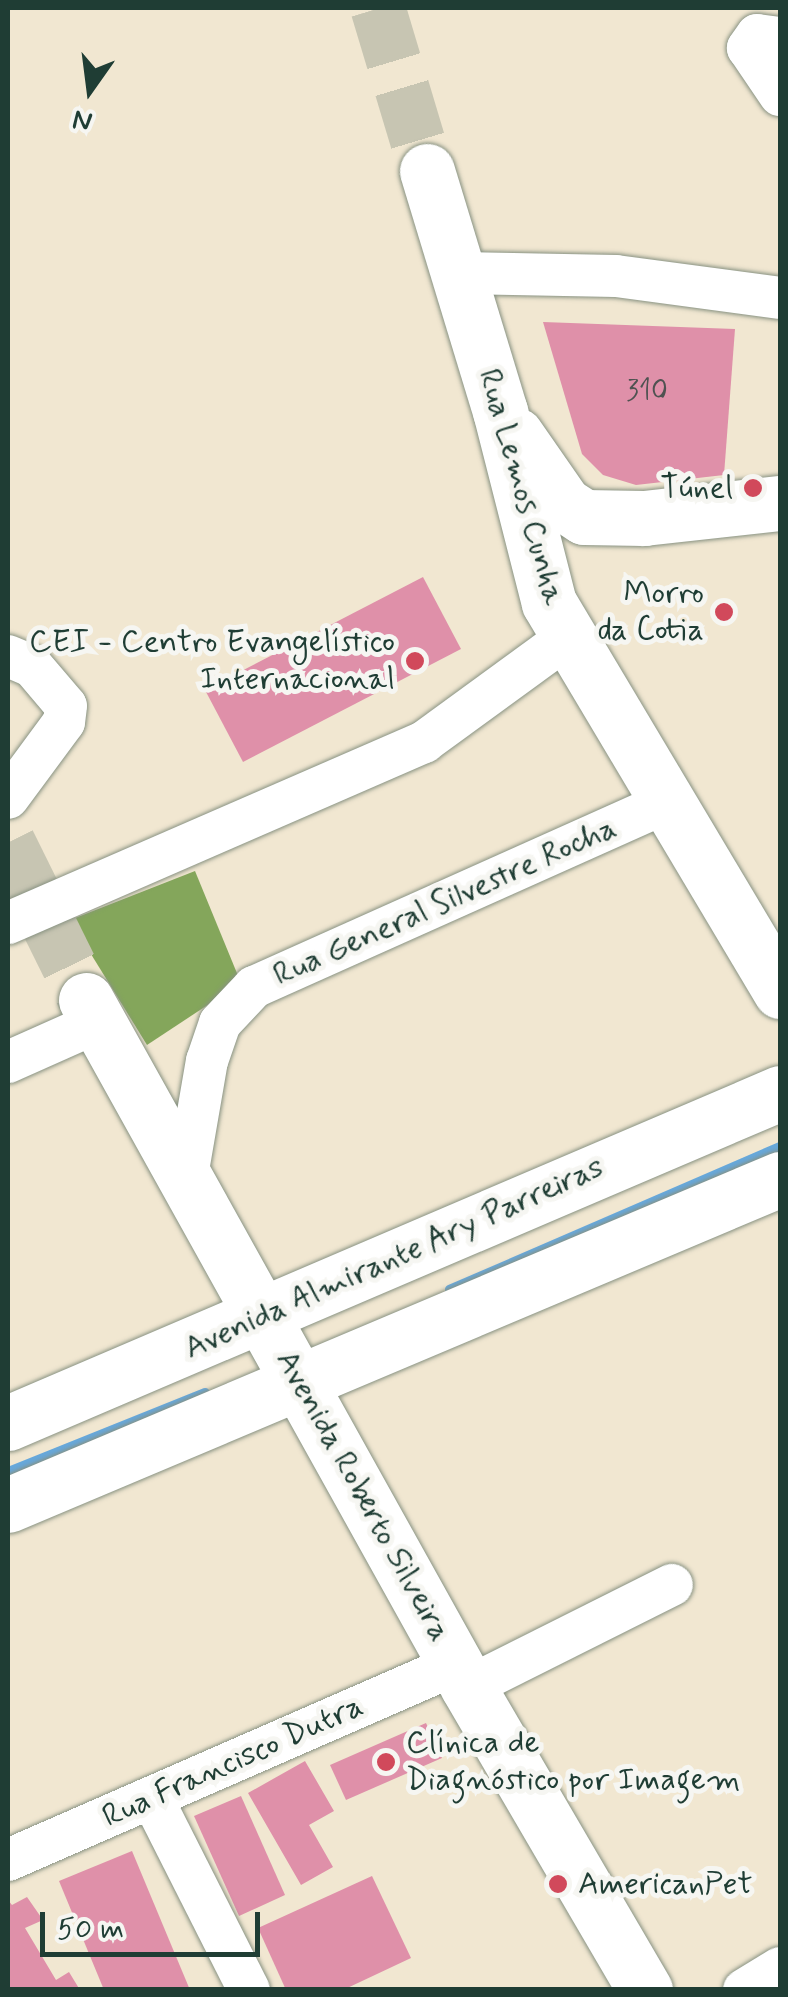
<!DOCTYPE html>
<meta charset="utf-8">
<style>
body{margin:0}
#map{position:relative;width:788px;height:1997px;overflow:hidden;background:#f1e7d1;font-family:Mynerve,sans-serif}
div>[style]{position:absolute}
.forest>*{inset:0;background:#84a65b}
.stream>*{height:9px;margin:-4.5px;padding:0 4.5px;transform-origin:4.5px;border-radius:4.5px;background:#67a8db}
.building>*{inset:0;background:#df90a9}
.major-tunnel>*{height:55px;margin-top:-27.5px;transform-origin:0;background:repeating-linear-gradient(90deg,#c7c5b2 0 55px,transparent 0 83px)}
.roads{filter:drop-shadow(0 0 2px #889282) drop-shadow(0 0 2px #889282)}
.minor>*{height:42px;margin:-21px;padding:0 21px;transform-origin:21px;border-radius:21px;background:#fff}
.major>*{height:55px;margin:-27.5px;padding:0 27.5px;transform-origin:27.5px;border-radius:27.5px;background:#fff}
.dots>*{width:28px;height:28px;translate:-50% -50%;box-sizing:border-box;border:5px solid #f6f6f2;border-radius:50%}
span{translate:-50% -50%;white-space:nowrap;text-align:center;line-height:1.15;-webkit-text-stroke:10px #f6f6f2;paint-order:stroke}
.number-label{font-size:28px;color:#4f5251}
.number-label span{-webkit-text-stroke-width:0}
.street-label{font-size:32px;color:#1f3d34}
.poi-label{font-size:32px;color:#1f3d34}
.right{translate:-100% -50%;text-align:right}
.left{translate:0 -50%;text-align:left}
.frame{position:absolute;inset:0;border:10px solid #1f3d34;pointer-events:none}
.north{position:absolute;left:40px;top:40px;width:100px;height:100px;-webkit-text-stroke:8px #f6f6f2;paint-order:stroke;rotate:194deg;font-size:28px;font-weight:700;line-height:40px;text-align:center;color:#1f3d34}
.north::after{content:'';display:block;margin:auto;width:35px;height:45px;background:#1f3d34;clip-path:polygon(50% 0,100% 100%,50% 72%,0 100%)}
.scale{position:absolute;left:40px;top:1912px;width:220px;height:45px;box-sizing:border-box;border:5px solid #1f3d34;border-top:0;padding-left:12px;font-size:30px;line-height:35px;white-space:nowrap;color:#1f3d34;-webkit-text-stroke:8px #f6f6f2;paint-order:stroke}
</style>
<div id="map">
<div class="forest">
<div style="clip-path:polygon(195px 871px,241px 983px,147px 1045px,70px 920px)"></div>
</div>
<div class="stream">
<div style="left:449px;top:1289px;width:361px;rotate:-23.4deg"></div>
<div style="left:8px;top:1471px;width:212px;rotate:-21.9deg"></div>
</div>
<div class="building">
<div style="clip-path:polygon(543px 322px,735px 329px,724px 475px,636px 485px,603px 475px,582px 454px)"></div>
<div style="clip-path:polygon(423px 577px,461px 649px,243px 762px,205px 690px)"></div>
<div style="clip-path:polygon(426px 1723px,442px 1758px,346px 1800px,330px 1765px)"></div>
<div style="clip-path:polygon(305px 1761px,334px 1811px,309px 1825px,333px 1867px,301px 1885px,248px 1793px)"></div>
<div style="clip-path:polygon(241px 1796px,285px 1895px,239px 1916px,194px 1816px)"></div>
<div style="clip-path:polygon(132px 1851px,190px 1990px,104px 1990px,59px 1881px)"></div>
<div style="clip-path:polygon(372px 1876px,411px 1958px,343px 1990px,286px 1990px,258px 1928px)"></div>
<div style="clip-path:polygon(27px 1897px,43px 1920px,25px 1928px,56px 1980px,69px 1972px,80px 1990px,8px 1990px,8px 1900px,12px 1905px)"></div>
</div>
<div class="major-tunnel">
<div style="left:378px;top:8px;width:170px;rotate:73.3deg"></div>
<div style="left:8px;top:842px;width:176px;rotate:63.7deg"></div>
</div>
<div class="roads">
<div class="minor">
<div style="left:780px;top:38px;width:23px;rotate:-173deg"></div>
<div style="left:757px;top:35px;width:16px;rotate:125deg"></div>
<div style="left:748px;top:48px;width:57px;rotate:55.8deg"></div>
<div style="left:461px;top:273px;width:155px;rotate:1.1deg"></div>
<div style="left:616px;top:276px;width:165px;rotate:7.6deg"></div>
<div style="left:8px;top:656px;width:26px;rotate:23deg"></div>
<div style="left:32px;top:666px;width:52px;rotate:49.6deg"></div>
<div style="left:66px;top:706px;width:16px;rotate:97deg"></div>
<div style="left:64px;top:722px;width:94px;rotate:126.4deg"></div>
<div style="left:8px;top:923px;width:454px;rotate:-23.5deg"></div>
<div style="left:424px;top:742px;width:178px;rotate:-36.1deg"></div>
<div style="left:8px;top:1062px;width:98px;rotate:-24deg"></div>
<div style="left:186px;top:1182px;width:123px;rotate:-80.2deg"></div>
<div style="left:207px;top:1061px;width:40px;rotate:-71.1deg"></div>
<div style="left:220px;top:1023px;width:50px;rotate:-46.6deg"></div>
<div style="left:254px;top:987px;width:450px;rotate:-24.1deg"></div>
<div style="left:468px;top:1687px;width:228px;rotate:-26.6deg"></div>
<div style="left:152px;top:1798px;width:215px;rotate:63.2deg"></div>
<div style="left:8px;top:1860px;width:490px;rotate:-23.6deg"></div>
<div style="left:744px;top:1990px;width:42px;rotate:-31.4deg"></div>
</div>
<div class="major">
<div style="left:427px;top:171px;width:251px;rotate:73.1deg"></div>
<div style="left:500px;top:411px;width:198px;rotate:75.7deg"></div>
<div style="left:549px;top:603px;width:452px;rotate:59.2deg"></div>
<div style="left:516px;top:435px;width:84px;rotate:55.2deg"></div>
<div style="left:564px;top:504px;width:24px;rotate:33deg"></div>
<div style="left:584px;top:517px;width:60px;rotate:1deg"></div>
<div style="left:644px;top:518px;width:137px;rotate:-6.3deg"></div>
<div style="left:86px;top:1000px;width:786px;rotate:60.92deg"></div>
<div style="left:468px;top:1687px;width:351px;rotate:59.7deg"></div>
<div style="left:8px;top:1423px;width:840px;rotate:-23.14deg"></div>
<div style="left:8px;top:1505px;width:838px;rotate:-22.89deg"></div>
</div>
</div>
<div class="dots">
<div style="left:753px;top:488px;background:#d1495b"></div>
<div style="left:724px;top:612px;background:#d1495b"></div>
<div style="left:415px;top:661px;background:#d1495b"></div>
<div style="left:386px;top:1762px;background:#d1495b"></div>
<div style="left:558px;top:1884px;background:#d1495b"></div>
</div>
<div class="number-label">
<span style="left:647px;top:392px">310</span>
</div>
<div class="street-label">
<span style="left:521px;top:487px;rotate:74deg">Rua Lemos Cunha</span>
<span style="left:445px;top:902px;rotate:-24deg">Rua General Silvestre Rocha</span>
<span style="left:394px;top:1258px;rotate:-24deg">Avenida Almirante Ary Parreiras</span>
<span style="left:363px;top:1496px;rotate:61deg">Avenida Roberto Silveira</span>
<span style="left:233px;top:1762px;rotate:-24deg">Rua Francisco Dutra</span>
</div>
<div class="poi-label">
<span class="right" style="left:733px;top:488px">Túnel</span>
<span class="right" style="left:704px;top:612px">Morro<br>da Cotia</span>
<span class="right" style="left:395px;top:661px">CEI - Centro Evangelístico<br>Internacional</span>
<span class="left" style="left:406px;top:1762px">Clínica de<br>Diagnóstico por Imagem</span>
<span class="left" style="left:578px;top:1884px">AmericanPet</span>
</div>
<div class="frame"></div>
<div class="north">N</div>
<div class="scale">50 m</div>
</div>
